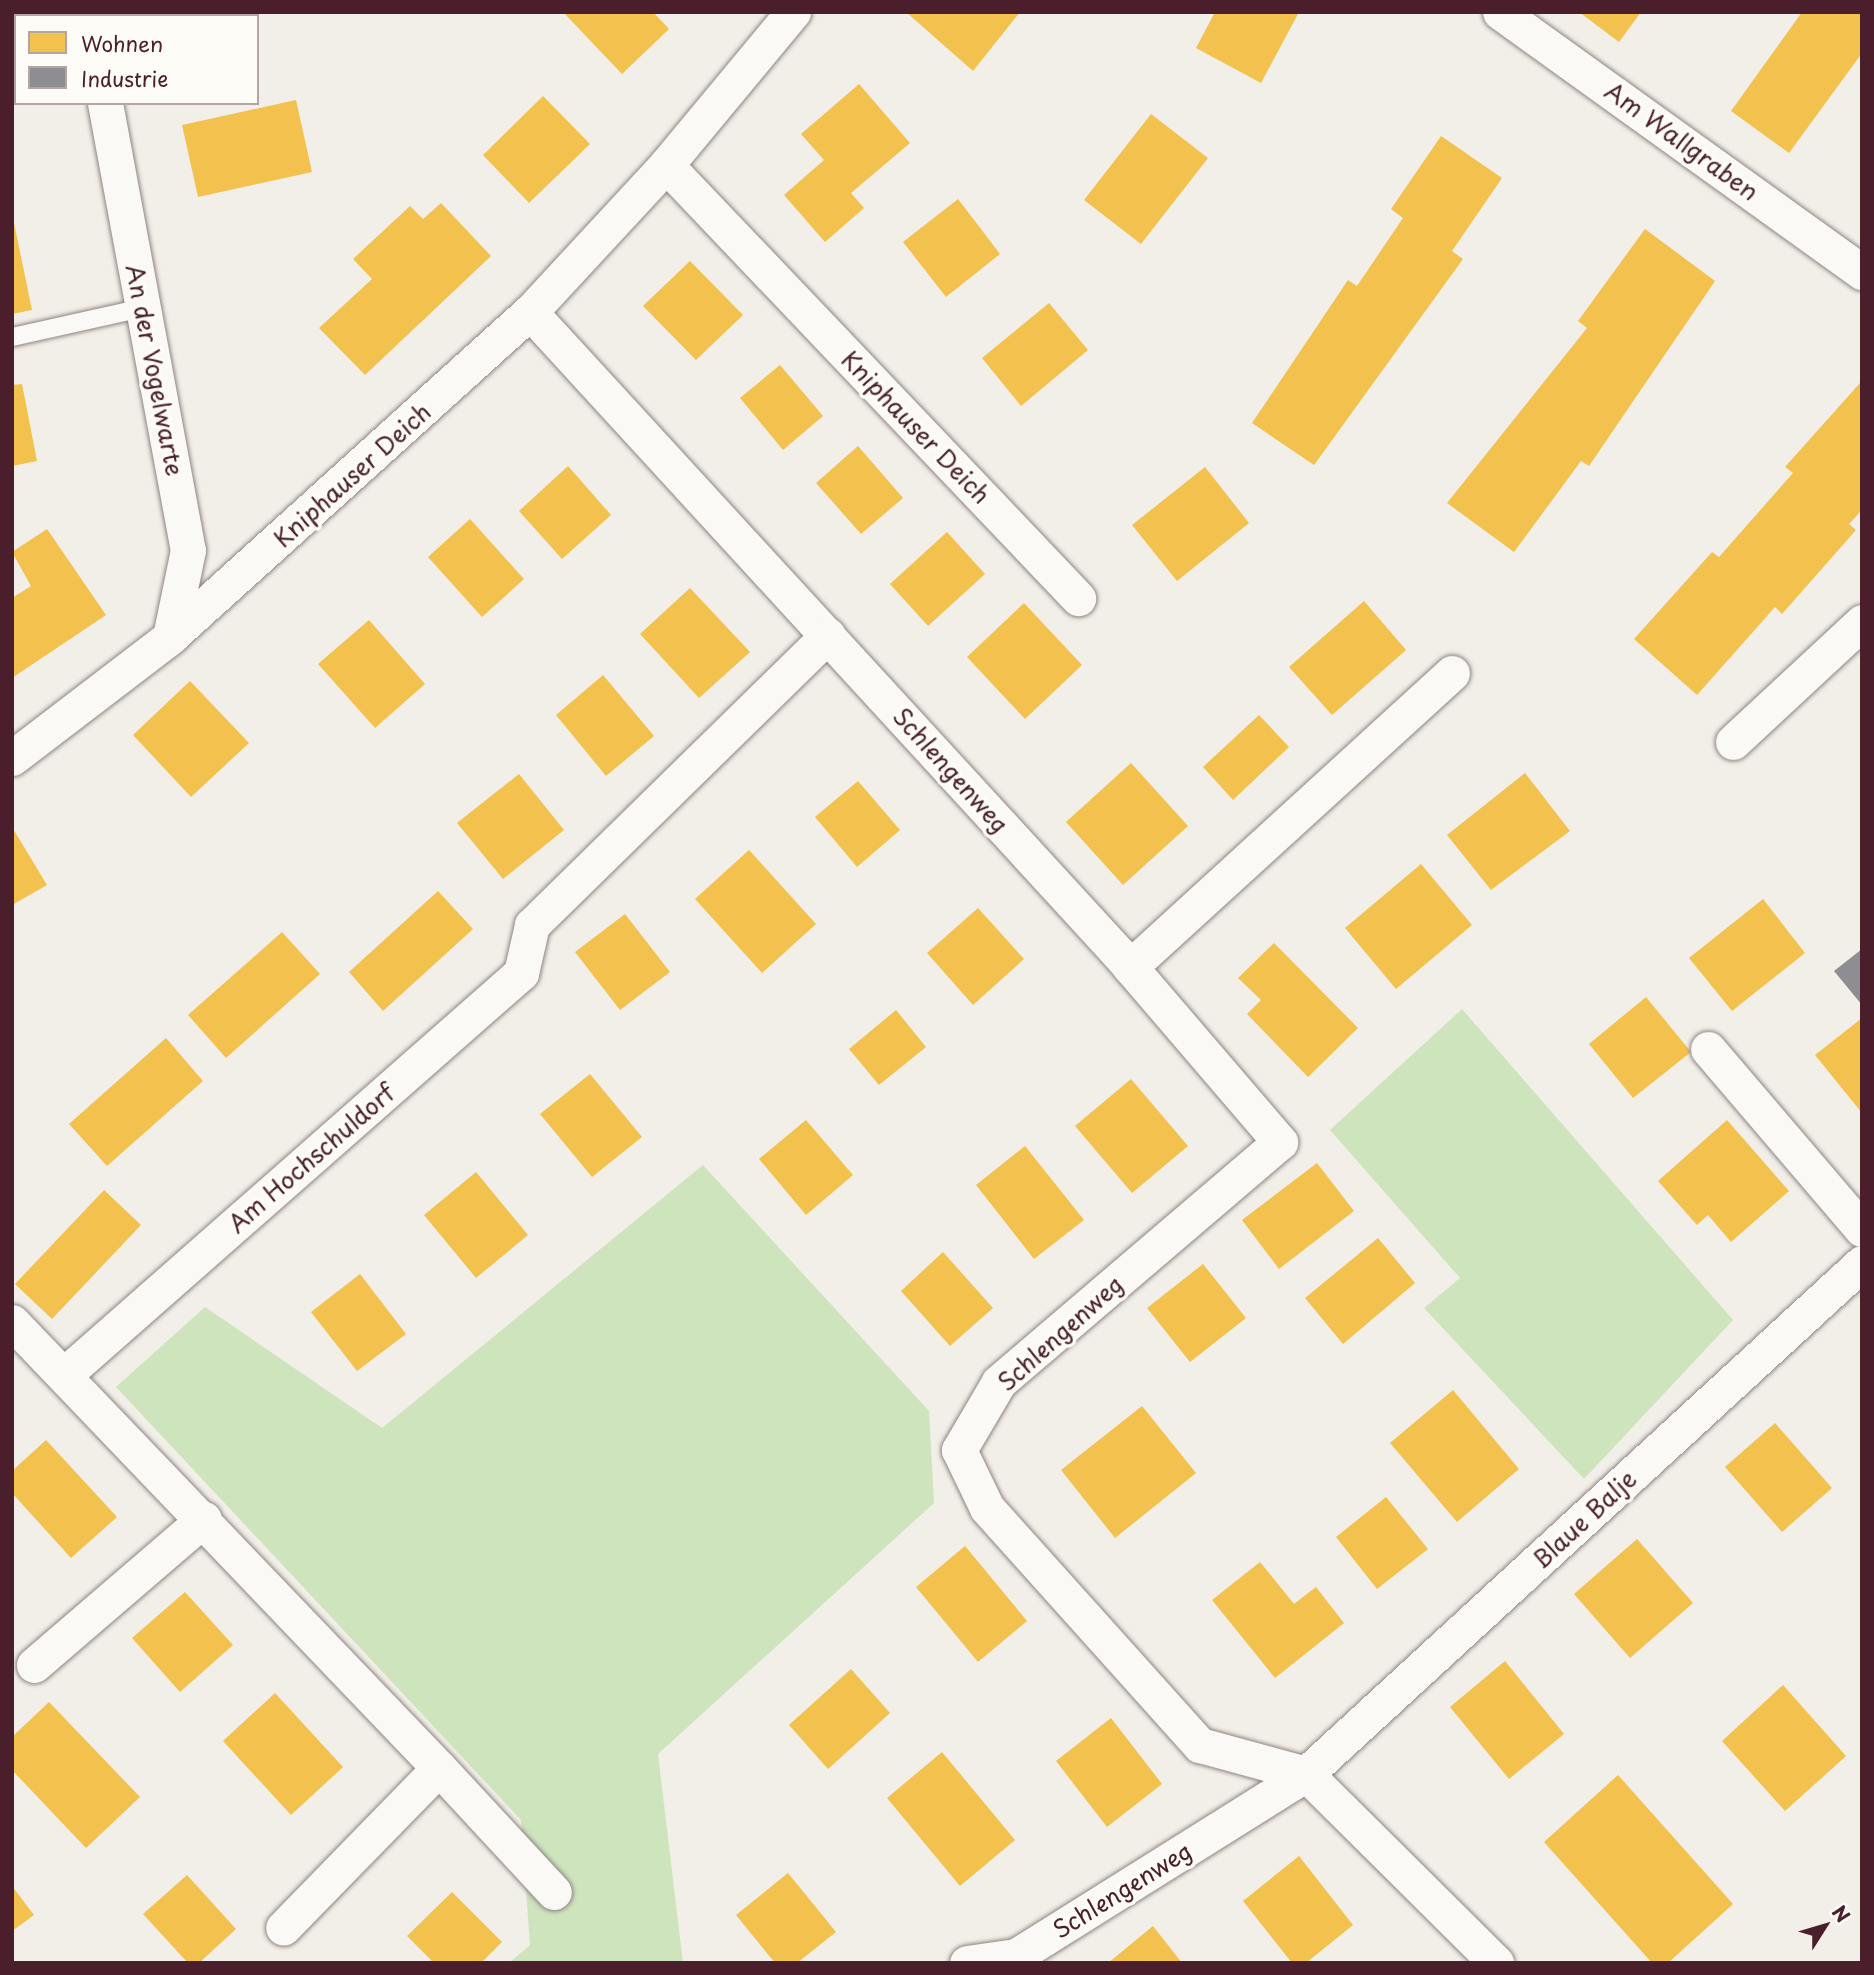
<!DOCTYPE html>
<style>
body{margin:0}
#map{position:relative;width:1874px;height:1975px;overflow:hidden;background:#f2efe8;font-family:"Playpen Sans",sans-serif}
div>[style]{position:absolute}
.green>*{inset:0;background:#cde4bd}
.homes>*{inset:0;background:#f2c14e}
.industry>*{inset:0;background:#8d8d92}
.roads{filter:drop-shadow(0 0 2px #8e8483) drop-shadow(0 0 2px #8e8483)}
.lane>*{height:18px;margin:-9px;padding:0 9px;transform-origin:9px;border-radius:9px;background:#faf9f6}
.street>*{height:35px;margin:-17.5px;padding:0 17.5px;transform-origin:17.5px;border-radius:17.5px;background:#faf9f6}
span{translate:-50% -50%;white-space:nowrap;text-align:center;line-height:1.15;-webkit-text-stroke:7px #fdfcf7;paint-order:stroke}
.street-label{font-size:24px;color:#4a1f2b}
.frame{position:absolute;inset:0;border:14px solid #4a1f2b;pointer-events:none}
.legend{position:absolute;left:14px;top:14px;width:245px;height:91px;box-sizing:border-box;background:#fdfcf7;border:2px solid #b5a4a5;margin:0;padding:9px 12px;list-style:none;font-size:21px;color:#4a1f2b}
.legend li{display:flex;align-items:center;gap:14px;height:35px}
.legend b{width:35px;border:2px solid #b5a4a5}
.north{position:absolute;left:1790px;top:1891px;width:70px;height:70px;-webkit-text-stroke:5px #fdfcf7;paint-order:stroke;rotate:53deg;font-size:19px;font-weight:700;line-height:28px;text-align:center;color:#4a1f2b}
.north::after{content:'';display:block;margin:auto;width:24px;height:32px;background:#4a1f2b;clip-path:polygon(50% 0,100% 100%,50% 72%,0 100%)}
</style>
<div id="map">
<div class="green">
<div style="clip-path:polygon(1462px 1009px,1733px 1320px,1584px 1479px,1424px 1308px,1460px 1278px,1330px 1130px)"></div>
<div style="clip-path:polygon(703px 1165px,929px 1411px,934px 1503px,658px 1754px,683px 1963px,509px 1963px,530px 1945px,521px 1820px,116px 1387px,205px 1307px,382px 1428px)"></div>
</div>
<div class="homes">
<div style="clip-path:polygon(563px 12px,653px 12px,669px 29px,622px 74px)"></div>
<div style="clip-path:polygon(906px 12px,1020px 12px,973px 71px)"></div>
<div style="clip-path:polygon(1215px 12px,1299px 12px,1261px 83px,1196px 48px)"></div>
<div style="clip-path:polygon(1579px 12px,1641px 12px,1619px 42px)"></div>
<div style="clip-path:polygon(1802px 12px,1862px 12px,1862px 53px,1789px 153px,1731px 111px)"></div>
<div style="clip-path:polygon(859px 84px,910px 143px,851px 193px,864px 208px,825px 242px,784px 195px,824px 160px,801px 134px)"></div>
<div style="clip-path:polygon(543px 96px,590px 144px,529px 203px,483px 155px)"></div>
<div style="clip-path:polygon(296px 100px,312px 172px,198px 197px,182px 125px)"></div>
<div style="clip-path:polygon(1151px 114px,1208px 158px,1141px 244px,1084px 200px)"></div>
<div style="clip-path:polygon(1441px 136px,1502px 178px,1452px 251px,1463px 259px,1314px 465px,1252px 423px,1348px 280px,1357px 286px,1403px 218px,1391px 209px)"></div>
<div style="clip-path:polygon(958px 199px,1000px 254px,946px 297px,903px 242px)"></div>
<div style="clip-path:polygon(441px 203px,491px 256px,365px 375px,319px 328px,372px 279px,353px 259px,410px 206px,423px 219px)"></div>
<div style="clip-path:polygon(13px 218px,32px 310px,12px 314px,12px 219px)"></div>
<div style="clip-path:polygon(1645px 229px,1715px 281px,1589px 466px,1581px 461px,1514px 552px,1447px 503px,1587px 328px,1578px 321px)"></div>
<div style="clip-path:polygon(690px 261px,743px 315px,696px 360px,643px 306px)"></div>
<div style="clip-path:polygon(1049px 303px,1088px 350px,1021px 406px,982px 358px)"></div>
<div style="clip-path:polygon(780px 365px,823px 416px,783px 450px,740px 398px)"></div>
<div style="clip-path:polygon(1860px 383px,1862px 510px,1849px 524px,1856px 530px,1782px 614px,1775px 607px,1697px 695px,1634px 639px,1712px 552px,1719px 557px,1793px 473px,1785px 467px)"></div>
<div style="clip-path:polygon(22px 384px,37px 461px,12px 466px,12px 385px)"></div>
<div style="clip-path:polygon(858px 446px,903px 498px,861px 534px,816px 483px)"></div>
<div style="clip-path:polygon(568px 466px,611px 515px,562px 559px,519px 511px)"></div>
<div style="clip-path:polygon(1205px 467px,1249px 523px,1177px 581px,1132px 525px)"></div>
<div style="clip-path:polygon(470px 519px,524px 579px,482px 617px,428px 557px)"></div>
<div style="clip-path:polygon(47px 529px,106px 615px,12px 678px,12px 598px,31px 586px,12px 552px)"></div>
<div style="clip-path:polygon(947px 532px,985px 574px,928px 626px,890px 584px)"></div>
<div style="clip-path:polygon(690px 588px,750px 652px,699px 698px,640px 634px)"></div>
<div style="clip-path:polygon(1364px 601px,1406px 650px,1332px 715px,1289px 667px)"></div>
<div style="clip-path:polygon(1024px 603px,1082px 665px,1025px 719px,967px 657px)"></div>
<div style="clip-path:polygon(369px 620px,425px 684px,375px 728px,318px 664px)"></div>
<div style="clip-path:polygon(603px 675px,654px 736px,606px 776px,556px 715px)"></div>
<div style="clip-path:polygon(190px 681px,249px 743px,191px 797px,133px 735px)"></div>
<div style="clip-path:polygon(1259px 715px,1289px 747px,1233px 800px,1203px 767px)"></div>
<div style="clip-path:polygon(1131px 763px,1188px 826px,1123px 885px,1066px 822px)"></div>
<div style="clip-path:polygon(1525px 773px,1570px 831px,1491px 890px,1447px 835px)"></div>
<div style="clip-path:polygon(519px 774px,564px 830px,503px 879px,457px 823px)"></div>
<div style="clip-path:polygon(858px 781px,900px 830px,857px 867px,815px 817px)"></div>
<div style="clip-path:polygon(12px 827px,47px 885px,12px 905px)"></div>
<div style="clip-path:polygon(749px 850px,816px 924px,762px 973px,695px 899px)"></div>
<div style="clip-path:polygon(1421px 864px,1472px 925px,1396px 989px,1345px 928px)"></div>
<div style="clip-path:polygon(438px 891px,473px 929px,383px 1011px,349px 972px)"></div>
<div style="clip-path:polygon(1763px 899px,1805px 953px,1732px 1011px,1689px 958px)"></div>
<div style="clip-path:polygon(978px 908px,1024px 959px,973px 1005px,927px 953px)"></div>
<div style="clip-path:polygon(625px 914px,670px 972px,620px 1010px,575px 952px)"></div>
<div style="clip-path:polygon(282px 932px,320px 974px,226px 1058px,188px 1015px)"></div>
<div style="clip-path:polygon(1274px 943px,1358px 1028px,1308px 1077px,1247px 1014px,1261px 1000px,1238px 978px)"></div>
<div style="clip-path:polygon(1646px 997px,1691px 1052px,1633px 1098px,1589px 1044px)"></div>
<div style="clip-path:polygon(896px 1010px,926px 1047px,879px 1085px,849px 1049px)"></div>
<div style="clip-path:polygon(1862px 1018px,1862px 1113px,1815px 1055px)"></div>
<div style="clip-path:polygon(166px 1038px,203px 1081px,107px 1166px,69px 1124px)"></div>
<div style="clip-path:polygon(590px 1074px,642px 1137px,592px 1177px,540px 1114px)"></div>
<div style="clip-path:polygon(1131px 1079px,1188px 1146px,1132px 1193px,1075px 1126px)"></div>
<div style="clip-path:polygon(806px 1120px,853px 1175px,806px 1215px,759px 1159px)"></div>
<div style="clip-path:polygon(1727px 1120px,1789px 1191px,1731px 1242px,1708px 1215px,1697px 1225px,1658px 1181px)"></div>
<div style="clip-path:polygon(1025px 1146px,1084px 1220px,1034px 1259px,976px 1185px)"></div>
<div style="clip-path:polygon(1317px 1163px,1354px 1211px,1279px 1269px,1242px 1220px)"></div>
<div style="clip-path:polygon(476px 1172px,528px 1235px,476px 1278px,424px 1215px)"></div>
<div style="clip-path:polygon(104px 1190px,141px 1225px,52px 1319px,15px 1284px)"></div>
<div style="clip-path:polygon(1378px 1238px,1415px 1283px,1343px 1344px,1305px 1298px)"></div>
<div style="clip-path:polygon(943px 1252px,993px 1308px,950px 1346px,901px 1291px)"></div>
<div style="clip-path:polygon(1203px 1264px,1246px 1318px,1190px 1362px,1147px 1308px)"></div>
<div style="clip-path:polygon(360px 1274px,406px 1334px,357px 1371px,311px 1312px)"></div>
<div style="clip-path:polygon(1453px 1390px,1519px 1469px,1457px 1522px,1390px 1443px)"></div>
<div style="clip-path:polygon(1142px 1406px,1196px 1473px,1115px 1538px,1061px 1470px)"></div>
<div style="clip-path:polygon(1775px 1423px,1832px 1488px,1782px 1532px,1725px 1467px)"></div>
<div style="clip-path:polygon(46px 1440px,117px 1517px,71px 1558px,12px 1493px,12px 1471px)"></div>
<div style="clip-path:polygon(1386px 1497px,1428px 1549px,1377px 1589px,1336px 1537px)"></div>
<div style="clip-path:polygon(1637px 1539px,1693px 1603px,1630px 1658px,1574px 1594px)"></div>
<div style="clip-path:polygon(965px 1546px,1027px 1621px,978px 1662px,916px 1587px)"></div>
<div style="clip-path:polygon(1260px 1562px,1294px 1604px,1316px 1587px,1344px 1623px,1275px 1678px,1212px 1600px)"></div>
<div style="clip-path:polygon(185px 1592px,233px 1645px,180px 1692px,132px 1638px)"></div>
<div style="clip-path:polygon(1505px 1661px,1564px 1734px,1509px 1779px,1450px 1707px)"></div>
<div style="clip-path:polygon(851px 1669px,890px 1713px,828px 1769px,789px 1725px)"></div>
<div style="clip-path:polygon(1783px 1685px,1846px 1756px,1785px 1811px,1722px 1741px)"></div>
<div style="clip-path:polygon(275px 1693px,343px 1767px,291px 1815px,223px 1741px)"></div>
<div style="clip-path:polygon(49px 1702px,140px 1797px,86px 1848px,12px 1770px,12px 1737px)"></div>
<div style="clip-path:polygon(1111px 1718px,1162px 1784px,1107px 1827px,1056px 1761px)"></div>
<div style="clip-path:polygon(942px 1752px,1015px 1840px,960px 1886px,887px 1798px)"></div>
<div style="clip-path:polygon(1618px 1775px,1733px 1904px,1668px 1963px,1652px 1963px,1544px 1842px)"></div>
<div style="clip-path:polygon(1299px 1856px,1353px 1925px,1306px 1963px,1292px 1963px,1243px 1901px)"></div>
<div style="clip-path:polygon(788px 1873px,836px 1932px,797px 1963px,775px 1963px,736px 1915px)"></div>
<div style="clip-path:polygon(187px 1875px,236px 1929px,199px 1963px,188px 1963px,143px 1914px)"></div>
<div style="clip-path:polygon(12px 1886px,34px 1915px,12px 1931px)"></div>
<div style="clip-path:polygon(452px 1892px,502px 1942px,481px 1963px,434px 1963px,407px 1936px)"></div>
<div style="clip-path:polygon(1153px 1926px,1182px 1963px,1108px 1963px)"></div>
</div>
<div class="industry">
<div style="clip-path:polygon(1862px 949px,1862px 1005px,1834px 971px)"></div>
</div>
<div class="roads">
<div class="lane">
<div style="left:12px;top:337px;width:134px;rotate:-12.5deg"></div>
</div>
<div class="street">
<div style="left:88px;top:12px;width:4px;rotate:76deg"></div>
<div style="left:1500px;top:12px;width:446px;rotate:35.7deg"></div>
<div style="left:105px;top:103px;width:455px;rotate:79.5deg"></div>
<div style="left:188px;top:550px;width:89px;rotate:101.7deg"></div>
<div style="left:666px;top:165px;width:598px;rotate:46.42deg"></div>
<div style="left:530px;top:312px;width:870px;rotate:47.47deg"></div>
<div style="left:1118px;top:953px;width:249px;rotate:49.4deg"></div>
<div style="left:1280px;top:1142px;width:370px;rotate:139.5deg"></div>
<div style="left:999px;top:1382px;width:79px;rotate:120.5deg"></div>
<div style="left:959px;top:1450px;width:64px;rotate:64.2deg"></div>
<div style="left:987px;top:1508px;width:319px;rotate:48.1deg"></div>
<div style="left:1200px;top:1745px;width:110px;rotate:15.3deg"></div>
<div style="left:1306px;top:1774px;width:268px;rotate:44.8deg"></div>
<div style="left:1733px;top:742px;width:176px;rotate:-42.9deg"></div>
<div style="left:12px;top:758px;width:199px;rotate:-37.4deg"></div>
<div style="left:170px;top:637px;width:485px;rotate:-42.1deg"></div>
<div style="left:530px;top:312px;width:200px;rotate:-47.2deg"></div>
<div style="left:666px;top:165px;width:199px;rotate:-50.3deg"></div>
<div style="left:1130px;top:967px;width:436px;rotate:-42.4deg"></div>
<div style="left:1708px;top:1049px;width:237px;rotate:49.5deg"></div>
<div style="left:12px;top:1322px;width:617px;rotate:46.25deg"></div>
<div style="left:439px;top:1768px;width:223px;rotate:134.3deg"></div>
<div style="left:64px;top:1375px;width:609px;rotate:-41.34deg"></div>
<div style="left:521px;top:973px;width:49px;rotate:-77.1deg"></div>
<div style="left:532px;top:925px;width:414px;rotate:-44.4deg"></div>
<div style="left:34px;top:1665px;width:224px;rotate:-40.7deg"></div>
<div style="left:439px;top:1768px;width:169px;rotate:47.2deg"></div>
<div style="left:967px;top:1963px;width:49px;rotate:-8.1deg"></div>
<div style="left:1016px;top:1956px;width:342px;rotate:-32.1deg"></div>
<div style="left:1306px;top:1774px;width:755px;rotate:-42.59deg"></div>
</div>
</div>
<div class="street-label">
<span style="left:1682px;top:141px;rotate:36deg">Am Wallgraben</span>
<span style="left:155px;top:370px;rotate:79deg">An der Vogelwarte</span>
<span style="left:916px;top:427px;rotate:46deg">Kniphauser Deich</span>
<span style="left:352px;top:475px;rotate:-42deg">Kniphauser Deich</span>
<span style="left:951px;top:770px;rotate:48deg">Schlengenweg</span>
<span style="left:311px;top:1158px;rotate:-41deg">Am Hochschuldorf</span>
<span style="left:1060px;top:1333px;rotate:-42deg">Schlengenweg</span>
<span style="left:1584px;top:1519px;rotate:-43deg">Blaue Balje</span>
<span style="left:1122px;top:1890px;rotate:-32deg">Schlengenweg</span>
</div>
<div class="frame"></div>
<ul class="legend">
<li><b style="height:19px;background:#f2c14e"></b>Wohnen</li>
<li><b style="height:19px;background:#8d8d92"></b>Industrie</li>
</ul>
<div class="north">N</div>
</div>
